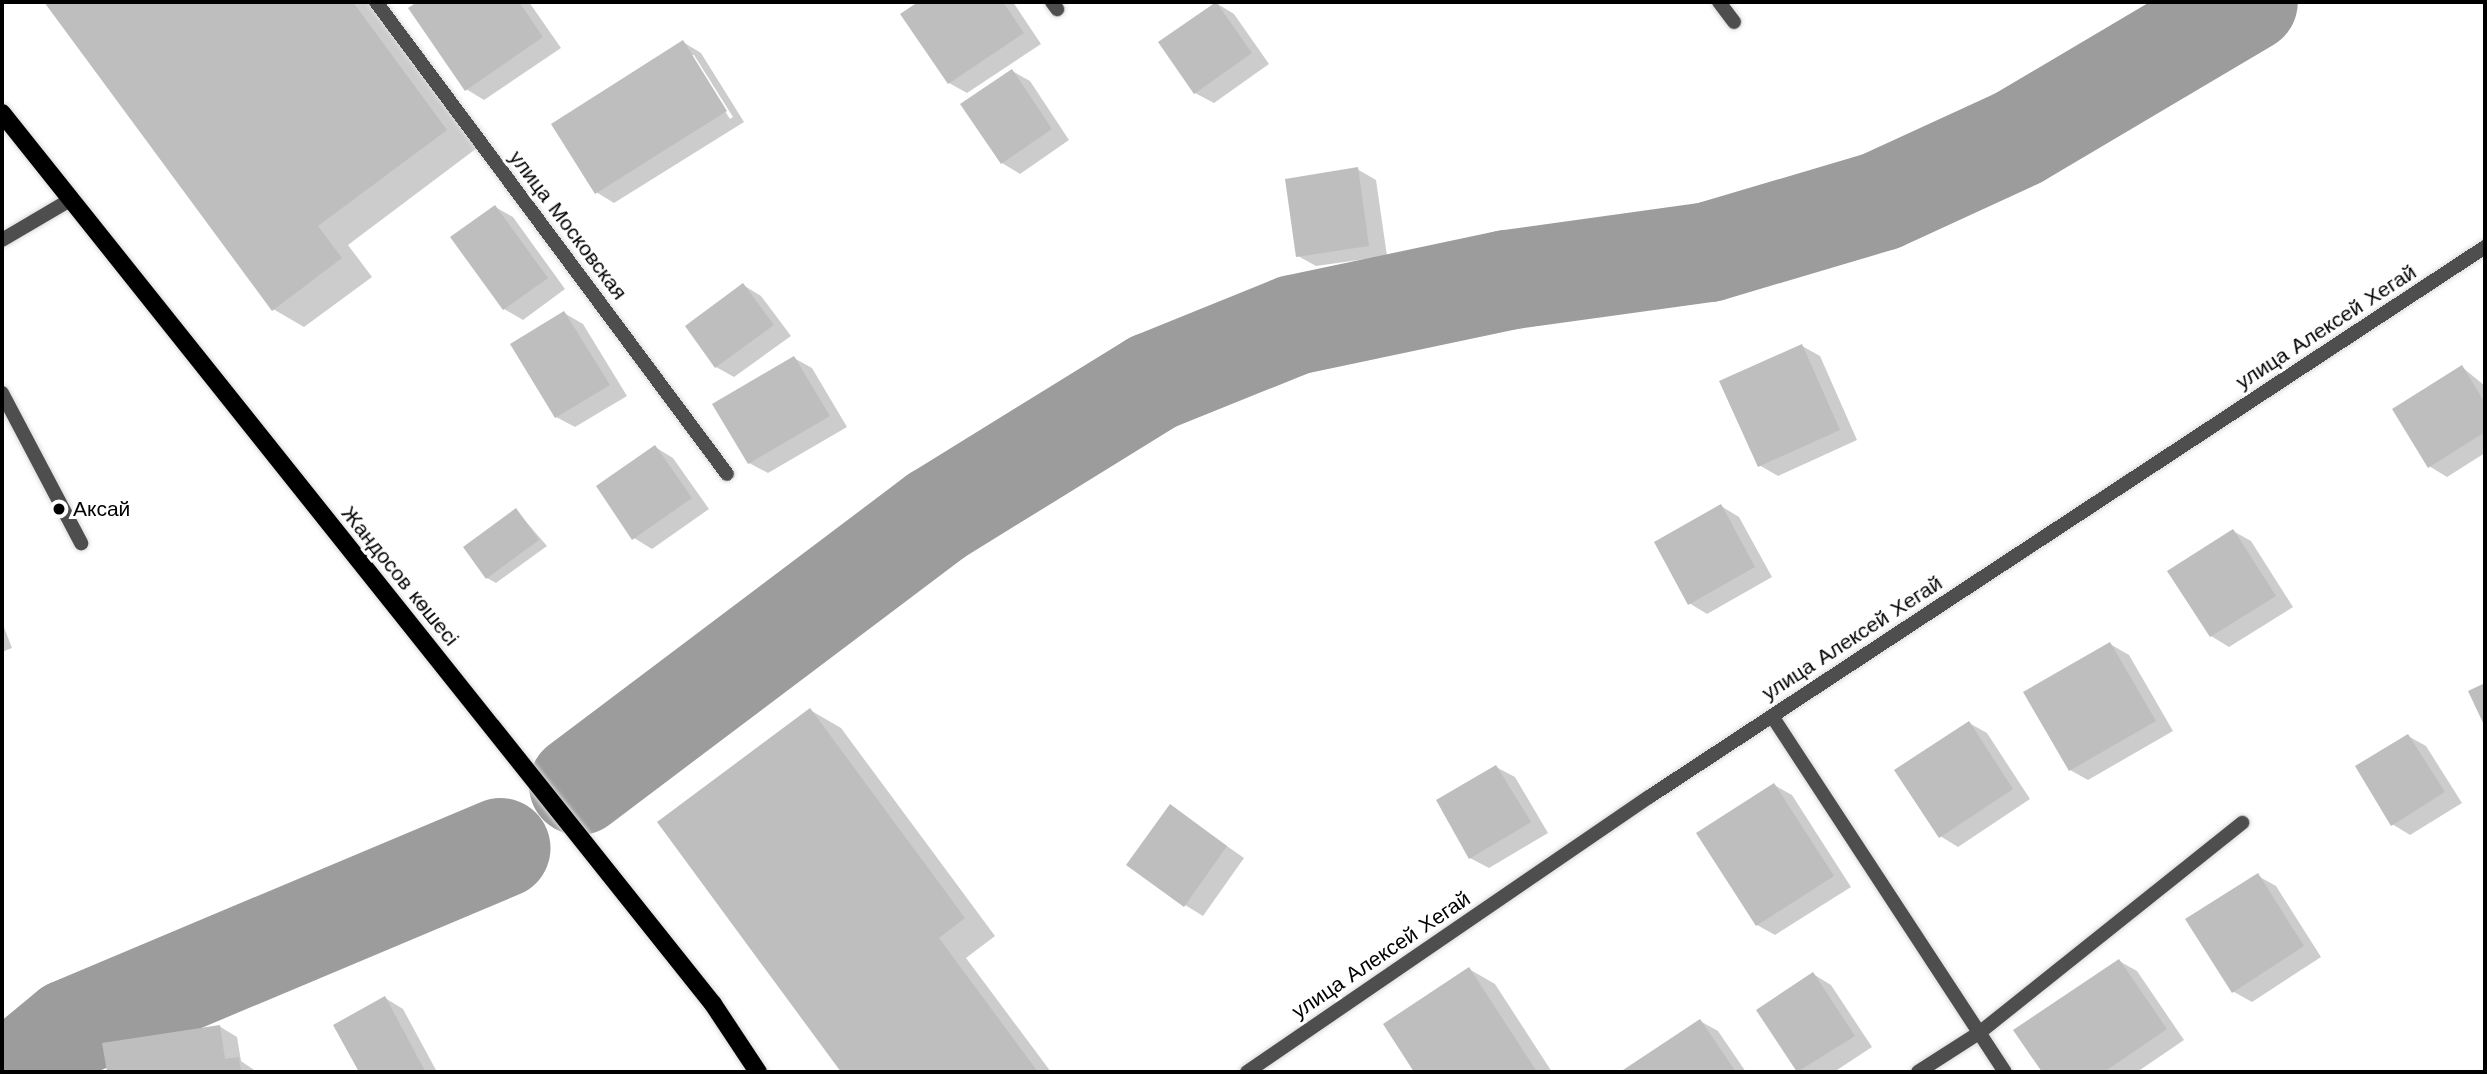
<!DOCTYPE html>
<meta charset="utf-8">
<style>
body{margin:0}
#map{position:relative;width:2487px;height:1074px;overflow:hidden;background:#fff;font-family:"Work Sans",sans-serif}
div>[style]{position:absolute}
.shadow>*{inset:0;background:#0003}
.river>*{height:100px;margin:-50px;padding:0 50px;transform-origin:50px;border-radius:50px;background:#9c9c9c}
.building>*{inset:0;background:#bebebe}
.roads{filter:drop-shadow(0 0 2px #dbdbdb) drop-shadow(0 0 2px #dbdbdb)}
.minor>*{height:14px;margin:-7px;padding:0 7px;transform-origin:7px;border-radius:7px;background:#4e4e4e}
.primary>*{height:18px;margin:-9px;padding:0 9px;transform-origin:9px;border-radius:9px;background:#000}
.dots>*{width:19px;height:19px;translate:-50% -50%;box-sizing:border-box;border:4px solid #fff;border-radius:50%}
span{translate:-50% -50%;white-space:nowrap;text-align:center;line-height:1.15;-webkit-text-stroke:6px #fff;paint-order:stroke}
.street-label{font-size:21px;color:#000}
.poi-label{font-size:21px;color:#000}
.left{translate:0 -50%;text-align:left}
.frame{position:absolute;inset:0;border:4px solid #000;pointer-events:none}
</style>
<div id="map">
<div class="shadow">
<div style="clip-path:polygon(46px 2px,369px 2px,477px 148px,348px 245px,372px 277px,304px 327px,273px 309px)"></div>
<div style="clip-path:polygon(420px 2px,529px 2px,561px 48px,484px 100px,466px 89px,410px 9px)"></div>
<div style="clip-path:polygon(921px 2px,1013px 2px,1041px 44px,967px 93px,949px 83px,902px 15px)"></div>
<div style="clip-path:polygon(1216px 3px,1234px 14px,1269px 64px,1214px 103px,1195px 93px)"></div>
<div style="clip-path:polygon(evenodd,683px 42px,701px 53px,744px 122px,614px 203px,596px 192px,683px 42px,690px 55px,694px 55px,733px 117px,730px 119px,690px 55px)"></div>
<div style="clip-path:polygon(1012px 71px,1030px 81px,1069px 140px,1020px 174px,1002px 163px)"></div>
<div style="clip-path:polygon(1357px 169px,1376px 180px,1387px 256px,1316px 266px,1298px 256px)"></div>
<div style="clip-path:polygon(495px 207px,513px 217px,565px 289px,523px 320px,504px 309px,453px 237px)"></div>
<div style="clip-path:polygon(743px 285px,761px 296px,791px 336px,734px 377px,716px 367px)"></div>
<div style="clip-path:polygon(564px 313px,583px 324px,627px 396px,575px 427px,556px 417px)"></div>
<div style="clip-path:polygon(1802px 346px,1820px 356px,1857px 440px,1778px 476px,1759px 465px)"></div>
<div style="clip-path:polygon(794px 358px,812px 368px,847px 427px,768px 473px,749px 463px)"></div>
<div style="clip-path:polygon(2462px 367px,2485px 386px,2485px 453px,2447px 477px,2429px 466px)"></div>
<div style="clip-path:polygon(655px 447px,673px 458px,709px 509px,652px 549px,634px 538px)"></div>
<div style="clip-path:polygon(1721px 506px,1739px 517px,1772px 577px,1707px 614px,1689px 603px)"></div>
<div style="clip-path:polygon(516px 510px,547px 546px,496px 583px,487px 578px)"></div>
<div style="clip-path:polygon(2233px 531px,2251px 541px,2293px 607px,2229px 647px,2211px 636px)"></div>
<div style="clip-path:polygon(2px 622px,12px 648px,2px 652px)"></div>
<div style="clip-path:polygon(2110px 644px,2129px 655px,2173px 731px,2088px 780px,2070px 770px)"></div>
<div style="clip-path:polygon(810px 710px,841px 728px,995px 936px,966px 958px,1051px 1072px,843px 1072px,659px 823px)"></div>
<div style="clip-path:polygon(1969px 723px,1987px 733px,2030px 799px,1958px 847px,1940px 836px)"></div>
<div style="clip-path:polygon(2408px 736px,2426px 746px,2462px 803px,2410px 835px,2392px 824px)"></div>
<div style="clip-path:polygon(1496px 767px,1515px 777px,1548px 833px,1489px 868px,1470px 858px)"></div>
<div style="clip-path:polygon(1774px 785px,1792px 795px,1851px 887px,1775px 935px,1757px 925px)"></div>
<div style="clip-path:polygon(1170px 806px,1244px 858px,1203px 916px,1185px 905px)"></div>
<div style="clip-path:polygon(2258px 876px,2276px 886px,2321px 957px,2252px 1002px,2234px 992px)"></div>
<div style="clip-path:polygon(2119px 961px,2137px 971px,2184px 1040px,2137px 1072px,2044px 1072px,2016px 1031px)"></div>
<div style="clip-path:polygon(1469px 969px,1495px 984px,1552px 1072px,1416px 1072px,1385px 1024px)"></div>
<div style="clip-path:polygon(1813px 974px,1831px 985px,1872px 1047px,1834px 1072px,1799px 1072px,1758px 1010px)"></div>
<div style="clip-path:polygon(385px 998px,403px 1009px,437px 1072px,361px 1072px,335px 1025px)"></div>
<div style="clip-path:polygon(1700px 1021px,1718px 1031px,1746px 1072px,1623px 1072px)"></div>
<div style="clip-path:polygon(219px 1026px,237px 1037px,241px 1061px,257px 1072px,109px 1072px,104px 1045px)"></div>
</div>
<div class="river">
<div style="left:579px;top:785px;width:447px;rotate:-37deg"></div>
<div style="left:936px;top:516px;width:255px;rotate:-31.7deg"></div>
<div style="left:1153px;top:382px;width:152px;rotate:-22deg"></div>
<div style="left:1294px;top:325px;width:218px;rotate:-11.9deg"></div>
<div style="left:1507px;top:280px;width:204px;rotate:-7.9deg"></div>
<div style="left:1709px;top:252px;width:179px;rotate:-16.5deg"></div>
<div style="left:1881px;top:201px;width:151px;rotate:-24.7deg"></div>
<div style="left:2018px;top:138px;width:267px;rotate:-30.6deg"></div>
<div style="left:18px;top:1072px;width:67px;rotate:-39.6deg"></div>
<div style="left:70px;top:1029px;width:467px;rotate:-22.8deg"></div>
</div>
<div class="building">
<div style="clip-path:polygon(44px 2px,353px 2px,447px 130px,318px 226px,342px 258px,272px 311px)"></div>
<div style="clip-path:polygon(417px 2px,519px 2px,543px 37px,465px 91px,408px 8px)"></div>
<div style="clip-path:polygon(918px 2px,1003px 2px,1024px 33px,948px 84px,900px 14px)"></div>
<div style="clip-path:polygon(1216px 2px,1252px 53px,1194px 94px,1158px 42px)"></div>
<div style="clip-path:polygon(683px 40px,727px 111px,595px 194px,551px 124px)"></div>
<div style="clip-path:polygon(1012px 69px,1052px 129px,1001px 164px,960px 104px)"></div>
<div style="clip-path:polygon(1358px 167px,1369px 246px,1296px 257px,1285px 179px)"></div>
<div style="clip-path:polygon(495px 205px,548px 278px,503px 310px,450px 237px)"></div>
<div style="clip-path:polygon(743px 283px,774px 325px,715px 368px,685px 326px)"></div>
<div style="clip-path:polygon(564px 311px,610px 385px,555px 418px,510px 344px)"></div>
<div style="clip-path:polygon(1802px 344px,1840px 430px,1758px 467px,1719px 381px)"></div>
<div style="clip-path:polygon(794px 356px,830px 416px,748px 464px,712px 404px)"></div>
<div style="clip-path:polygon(2462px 365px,2485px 403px,2485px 432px,2428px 468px,2392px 409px)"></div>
<div style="clip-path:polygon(655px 445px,692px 498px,632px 540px,596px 486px)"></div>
<div style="clip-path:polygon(1721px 504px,1755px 567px,1688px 605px,1654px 542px)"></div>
<div style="clip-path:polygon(516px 508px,539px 540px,486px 579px,463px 547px)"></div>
<div style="clip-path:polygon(2233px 529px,2276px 596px,2210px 637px,2167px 571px)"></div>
<div style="clip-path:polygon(2110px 642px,2156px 721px,2069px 771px,2023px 692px)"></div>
<div style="clip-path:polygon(2485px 683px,2485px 727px,2468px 691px)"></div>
<div style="clip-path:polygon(810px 708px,965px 918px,939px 938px,1038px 1072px,841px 1072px,657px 822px)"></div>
<div style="clip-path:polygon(1969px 721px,2013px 789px,1939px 838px,1894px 770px)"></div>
<div style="clip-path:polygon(2408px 734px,2445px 792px,2391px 826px,2355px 766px)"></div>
<div style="clip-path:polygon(1496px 765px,1531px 822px,1469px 859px,1436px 800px)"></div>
<div style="clip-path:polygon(1774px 783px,1834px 876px,1756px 926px,1696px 833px)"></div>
<div style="clip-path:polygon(1170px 804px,1227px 846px,1184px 907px,1126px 865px)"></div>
<div style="clip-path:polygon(2258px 873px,2304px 946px,2232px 993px,2185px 919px)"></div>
<div style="clip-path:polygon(2119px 959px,2167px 1029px,2104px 1072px,2042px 1072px,2013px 1030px)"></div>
<div style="clip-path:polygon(1469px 967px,1537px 1072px,1414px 1072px,1383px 1024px)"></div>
<div style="clip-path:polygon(1813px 972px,1855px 1036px,1797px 1072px,1756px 1010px)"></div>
<div style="clip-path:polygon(385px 996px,425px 1071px,423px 1072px,359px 1072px,333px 1025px)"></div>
<div style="clip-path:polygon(1700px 1019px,1736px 1072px,1620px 1072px)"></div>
<div style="clip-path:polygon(220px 1025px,225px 1059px,239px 1057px,241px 1072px,107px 1072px,102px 1043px)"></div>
</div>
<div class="roads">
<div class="minor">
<div style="left:376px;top:2px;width:588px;rotate:53.36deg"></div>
<div style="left:1052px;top:2px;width:9px;rotate:54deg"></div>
<div style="left:1719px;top:2px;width:25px;rotate:53deg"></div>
<div style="left:2px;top:240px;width:79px;rotate:-30.5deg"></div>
<div style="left:2px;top:393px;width:170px;rotate:62.2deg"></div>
<div style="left:1772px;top:716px;width:425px;rotate:56.8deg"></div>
<div style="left:1247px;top:1072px;width:487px;rotate:-34.4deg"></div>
<div style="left:1649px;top:797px;width:1001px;rotate:-33.34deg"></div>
<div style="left:1918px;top:1072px;width:72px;rotate:-32.6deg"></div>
<div style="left:1979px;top:1033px;width:337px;rotate:-38.6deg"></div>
</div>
<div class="primary">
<div style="left:2px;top:113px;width:1140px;rotate:51.41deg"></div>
<div style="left:713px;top:1004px;width:82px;rotate:56.5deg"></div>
</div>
</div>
<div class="dots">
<div style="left:59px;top:509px;background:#000"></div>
</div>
<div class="street-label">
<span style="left:568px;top:225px;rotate:53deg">улица Московская</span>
<span style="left:2326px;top:327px;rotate:-33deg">улица Алексей Хегай</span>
<span style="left:400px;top:576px;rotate:51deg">Жандосов көшесі</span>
<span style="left:1852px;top:638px;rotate:-33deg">улица Алексей Хегай</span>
<span style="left:1381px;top:955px;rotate:-34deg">улица Алексей Хегай</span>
</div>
<div class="poi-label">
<span class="left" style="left:73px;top:509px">Аксай</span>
</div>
<div class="frame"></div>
</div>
